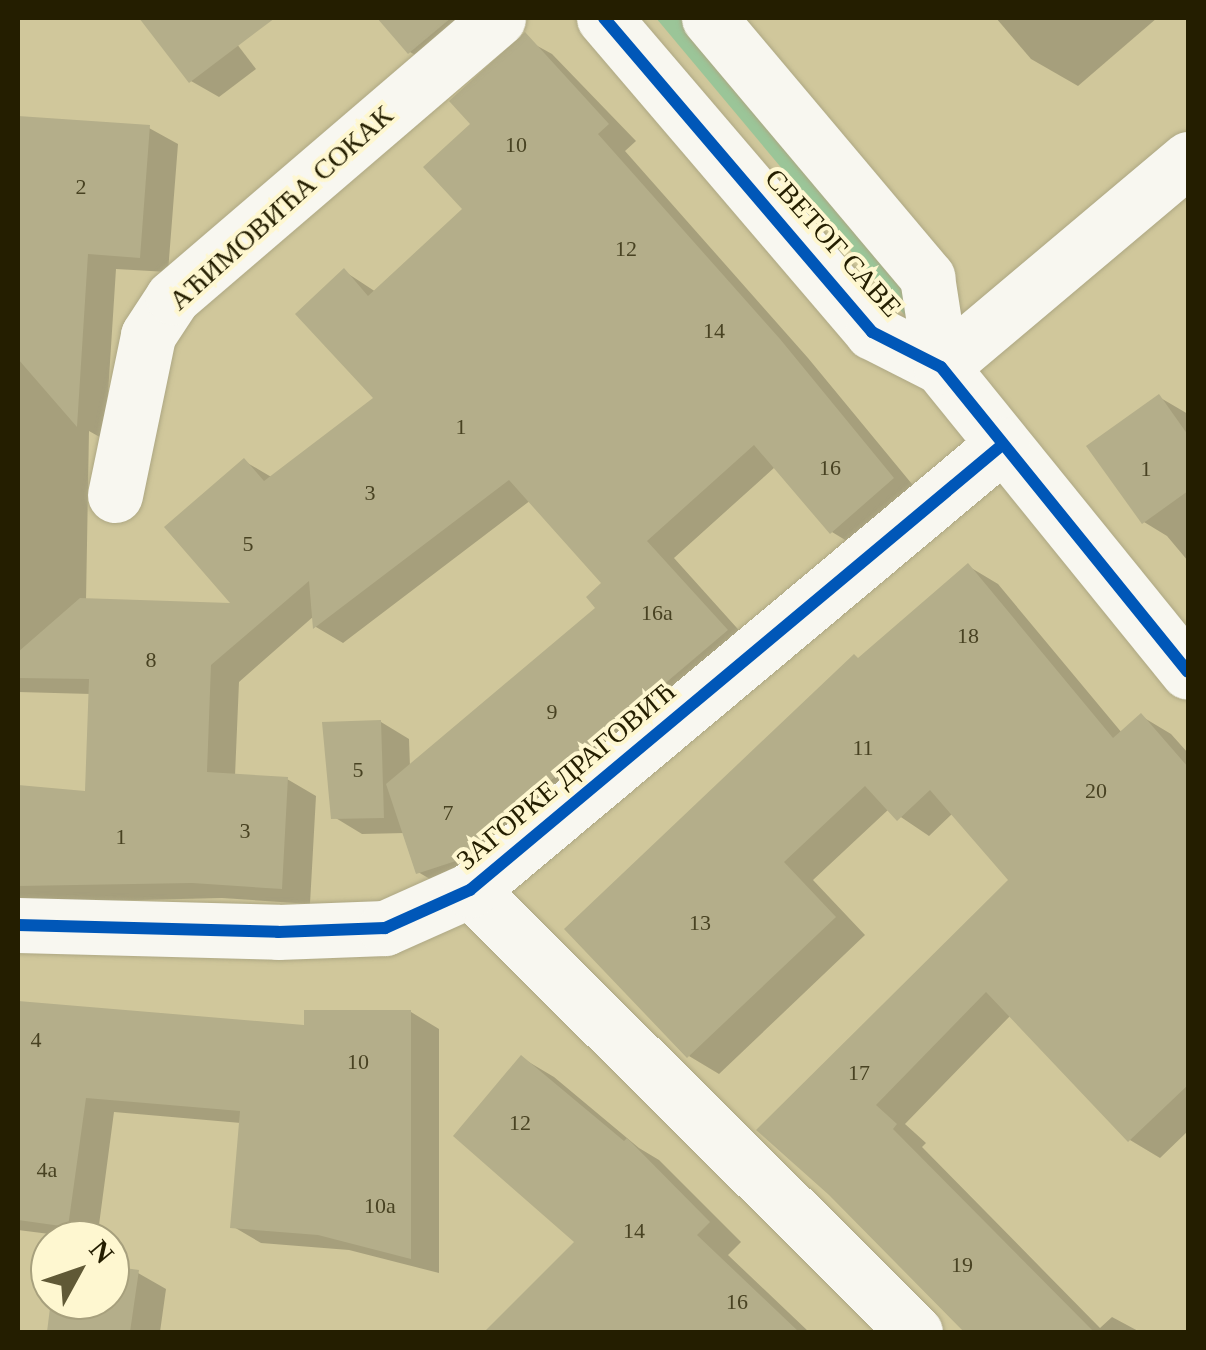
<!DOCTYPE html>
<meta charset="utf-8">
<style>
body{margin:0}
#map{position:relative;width:1206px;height:1350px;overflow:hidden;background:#d0c79b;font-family:Georgia,serif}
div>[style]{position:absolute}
.green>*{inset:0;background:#9bc598}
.shadow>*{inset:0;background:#0003}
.building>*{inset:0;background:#b4ae8a}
.roads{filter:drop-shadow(0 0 2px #ada783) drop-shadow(0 0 2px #ada783)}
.minor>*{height:55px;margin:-27.5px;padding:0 27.5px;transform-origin:27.5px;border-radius:27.5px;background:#f8f7f0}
.cycleway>*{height:12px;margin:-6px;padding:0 6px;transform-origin:6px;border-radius:6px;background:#0057b8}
span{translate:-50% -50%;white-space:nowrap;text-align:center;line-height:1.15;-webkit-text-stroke:8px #fef7d0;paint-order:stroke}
.number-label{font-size:22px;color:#484222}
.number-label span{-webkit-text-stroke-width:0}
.street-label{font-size:28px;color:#241e00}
.frame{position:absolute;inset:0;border:20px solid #241e00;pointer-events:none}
.north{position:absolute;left:30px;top:1220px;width:100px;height:100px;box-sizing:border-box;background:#fef7d0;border:2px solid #a7a07d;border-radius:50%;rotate:50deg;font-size:28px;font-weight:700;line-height:40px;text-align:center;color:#241e00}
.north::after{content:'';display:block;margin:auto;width:35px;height:45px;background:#605936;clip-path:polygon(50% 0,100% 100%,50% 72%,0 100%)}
</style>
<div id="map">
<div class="green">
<div style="clip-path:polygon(656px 18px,690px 18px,927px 302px,907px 318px)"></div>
</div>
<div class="shadow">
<div style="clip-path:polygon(143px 18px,217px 18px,256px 69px,219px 97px,191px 81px)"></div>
<div style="clip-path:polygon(380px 18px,500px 18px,438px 68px,410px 52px)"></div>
<div style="clip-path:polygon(996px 18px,1157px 18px,1078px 86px,1031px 59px)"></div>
<div style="clip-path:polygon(523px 38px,552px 54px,636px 141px,625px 151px,808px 358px,921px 495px,860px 549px,832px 532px,775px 467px,674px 558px,754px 647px,447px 889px,418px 872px,405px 833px,362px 834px,334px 817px,381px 722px,409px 739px,410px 767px,599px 608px,605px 583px,531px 500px,343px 643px,316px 627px,314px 616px,239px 682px,235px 776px,287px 779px,316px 796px,310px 904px,222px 898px,18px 903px,18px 788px,87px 794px,91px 694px,18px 692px,18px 118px,149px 128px,178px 144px,168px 272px,116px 269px,105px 440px,89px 431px,86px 601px,236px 606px,244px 461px,273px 478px,377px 399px,344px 271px,376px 292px,465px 209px,473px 124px)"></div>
<div style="clip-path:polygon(1159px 397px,1188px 414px,1188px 561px,1167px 536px,1144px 522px)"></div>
<div style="clip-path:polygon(968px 566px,998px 584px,1122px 733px,1141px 716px,1171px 734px,1188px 753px,1188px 1131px,1160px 1158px,1130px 1140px,1011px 1015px,905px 1124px,926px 1143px,922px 1147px,1100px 1328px,1112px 1317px,1140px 1332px,965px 1332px,830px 1193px,760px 1130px,1012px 880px,953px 813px,929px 836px,889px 809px,813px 880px,865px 935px,719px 1074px,689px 1056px,860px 660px)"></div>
<div style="clip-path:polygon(18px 1009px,96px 1021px,307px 1028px,411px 1012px,439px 1029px,439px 1273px,349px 1250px,261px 1243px,232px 1226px,241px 1123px,114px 1112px,97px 1240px,18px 1230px)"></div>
<div style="clip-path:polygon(522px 1058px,554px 1077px,639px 1148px,659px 1160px,741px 1242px,728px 1255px,809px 1332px,532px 1332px,510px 1310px,578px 1241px)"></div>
<div style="clip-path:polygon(110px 1269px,138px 1273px,166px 1289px,160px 1332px,50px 1331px,54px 1300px,110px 1300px)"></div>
</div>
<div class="building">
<div style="clip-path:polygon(139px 18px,275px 18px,189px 83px)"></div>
<div style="clip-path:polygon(377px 18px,451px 18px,408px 54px)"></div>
<div style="clip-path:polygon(525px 32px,609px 124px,598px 134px,780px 339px,894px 478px,830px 534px,754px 445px,647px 541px,728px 630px,456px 861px,416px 874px,386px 784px,595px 608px,586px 597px,601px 583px,509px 480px,313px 629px,309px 581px,211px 665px,207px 772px,288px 777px,282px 889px,192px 883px,18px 886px,18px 785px,85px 791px,89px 679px,18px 678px,18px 652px,80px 598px,230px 603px,164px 527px,244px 458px,264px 481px,373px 398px,295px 314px,344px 268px,368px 296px,462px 209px,423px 167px,470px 124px,449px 101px)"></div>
<div style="clip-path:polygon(18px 116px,150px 125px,140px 258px,88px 254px,77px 427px,18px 359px)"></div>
<div style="clip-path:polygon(1159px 394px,1188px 435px,1188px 491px,1142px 524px,1086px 446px)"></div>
<div style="clip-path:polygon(968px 563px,1113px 738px,1141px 713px,1188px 767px,1188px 1085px,1128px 1142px,986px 992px,876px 1105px,897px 1124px,893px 1129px,1094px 1332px,964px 1332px,829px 1195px,756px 1130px,1008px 880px,930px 790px,897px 821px,865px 786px,784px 862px,836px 917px,687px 1058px,564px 929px,854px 654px,858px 658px)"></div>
<div style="clip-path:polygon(381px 720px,384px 818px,331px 819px,322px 722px)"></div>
<div style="clip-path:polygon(18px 1001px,304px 1025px,304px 1010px,411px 1010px,411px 1259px,318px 1235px,230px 1228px,240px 1111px,86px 1098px,68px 1227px,18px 1220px)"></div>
<div style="clip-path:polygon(521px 1055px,624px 1141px,627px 1138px,710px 1222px,697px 1235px,799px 1332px,484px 1332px,574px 1242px,453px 1136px)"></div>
<div style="clip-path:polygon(110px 1266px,139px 1270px,130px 1332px,47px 1332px,51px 1300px,110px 1300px)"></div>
</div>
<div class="roads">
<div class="minor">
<div style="left:604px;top:18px;width:413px;rotate:49.5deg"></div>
<div style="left:872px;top:332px;width:77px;rotate:26.9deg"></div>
<div style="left:941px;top:367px;width:392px;rotate:51deg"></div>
<div style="left:709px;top:18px;width:339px;rotate:49.9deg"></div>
<div style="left:927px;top:277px;width:91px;rotate:81.2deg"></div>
<div style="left:941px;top:367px;width:323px;rotate:-40.1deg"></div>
<div style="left:115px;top:495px;width:163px;rotate:-78.3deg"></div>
<div style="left:148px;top:335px;width:45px;rotate:-56.7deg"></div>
<div style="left:173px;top:297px;width:428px;rotate:-40.6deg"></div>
<div style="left:470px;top:890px;width:627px;rotate:44.81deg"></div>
<div style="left:18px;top:925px;width:260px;rotate:1.5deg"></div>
<div style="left:278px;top:932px;width:107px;rotate:-2.1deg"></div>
<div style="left:385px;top:928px;width:93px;rotate:-24.1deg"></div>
<div style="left:470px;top:890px;width:694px;rotate:-39.91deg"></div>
</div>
</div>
<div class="cycleway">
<div style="left:604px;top:18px;width:413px;rotate:49.5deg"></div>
<div style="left:872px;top:332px;width:77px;rotate:26.9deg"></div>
<div style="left:941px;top:367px;width:392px;rotate:51deg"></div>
<div style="left:18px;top:925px;width:260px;rotate:1.5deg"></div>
<div style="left:278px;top:932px;width:107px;rotate:-2.1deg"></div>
<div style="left:385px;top:928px;width:93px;rotate:-24.1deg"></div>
<div style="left:470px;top:890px;width:694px;rotate:-39.91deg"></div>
</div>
<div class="number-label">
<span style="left:516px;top:145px">10</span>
<span style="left:81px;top:187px">2</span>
<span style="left:626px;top:249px">12</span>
<span style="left:714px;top:331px">14</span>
<span style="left:461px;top:427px">1</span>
<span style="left:830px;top:468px">16</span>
<span style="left:1146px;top:469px">1</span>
<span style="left:370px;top:493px">3</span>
<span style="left:248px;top:544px">5</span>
<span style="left:657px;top:613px">16a</span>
<span style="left:968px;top:636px">18</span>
<span style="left:151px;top:660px">8</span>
<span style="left:552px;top:712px">9</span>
<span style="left:863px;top:748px">11</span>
<span style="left:358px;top:770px">5</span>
<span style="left:1096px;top:791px">20</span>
<span style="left:448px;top:813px">7</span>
<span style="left:245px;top:831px">3</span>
<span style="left:121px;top:837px">1</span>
<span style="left:700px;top:923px">13</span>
<span style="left:36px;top:1040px">4</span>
<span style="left:358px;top:1062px">10</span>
<span style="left:859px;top:1073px">17</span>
<span style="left:520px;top:1123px">12</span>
<span style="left:47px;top:1170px">4a</span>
<span style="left:380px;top:1206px">10a</span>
<span style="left:634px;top:1231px">14</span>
<span style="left:962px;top:1265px">19</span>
<span style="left:737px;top:1302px">16</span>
</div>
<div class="street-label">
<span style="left:281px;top:208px;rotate:-42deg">АЋИМОВИЋА СОКАК</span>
<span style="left:833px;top:243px;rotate:48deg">СВЕТОГ САВЕ</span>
<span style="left:566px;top:776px;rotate:-40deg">ЗАГОРКЕ ДРАГОВИЋ</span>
</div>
<div class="frame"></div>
<div class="north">N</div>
</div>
